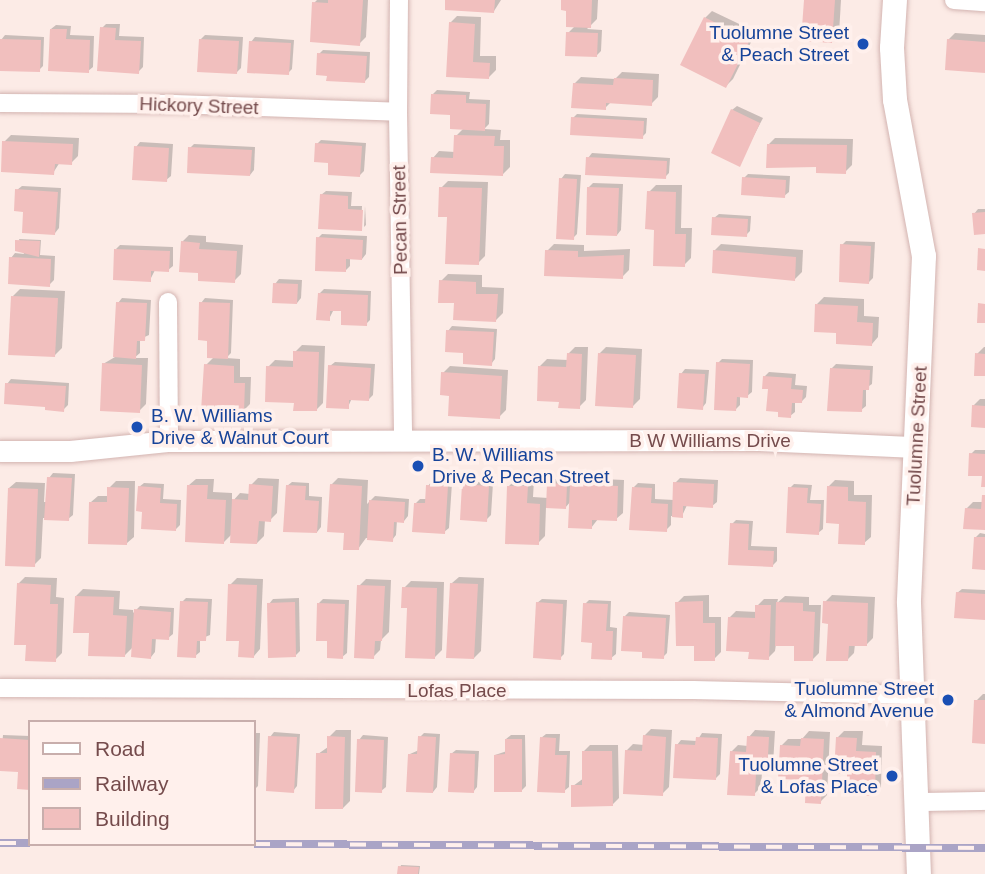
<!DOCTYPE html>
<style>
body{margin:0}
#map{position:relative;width:985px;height:874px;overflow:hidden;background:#fcebe6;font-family:Arial,sans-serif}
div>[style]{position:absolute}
.shadow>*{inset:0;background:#0003}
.building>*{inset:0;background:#f1bfbe}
.roads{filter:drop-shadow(0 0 2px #d3b4b1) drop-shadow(0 0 2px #d3b4b1)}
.minor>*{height:18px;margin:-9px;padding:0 9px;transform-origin:9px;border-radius:9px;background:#fff}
.tertiary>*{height:21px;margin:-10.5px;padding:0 10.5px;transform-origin:10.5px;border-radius:10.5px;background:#fff}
.secondary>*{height:24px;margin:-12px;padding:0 12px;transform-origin:12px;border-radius:12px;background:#fff}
.rail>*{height:8px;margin-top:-4px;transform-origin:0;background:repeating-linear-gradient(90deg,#fff0ec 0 16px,#aaa4c6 0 32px);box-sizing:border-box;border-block:2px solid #aaa4c6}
.dots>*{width:19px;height:19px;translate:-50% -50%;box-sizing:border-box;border:4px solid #fff0ec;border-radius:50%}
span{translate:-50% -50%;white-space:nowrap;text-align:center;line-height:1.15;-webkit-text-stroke:7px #fff0ec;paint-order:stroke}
.transit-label{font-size:19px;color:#164399}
.right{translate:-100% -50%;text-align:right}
.left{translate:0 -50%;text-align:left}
.street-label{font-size:19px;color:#754b4c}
.legend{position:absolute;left:28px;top:720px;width:228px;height:126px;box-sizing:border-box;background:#fff0ec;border:2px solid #c8aeac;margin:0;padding:9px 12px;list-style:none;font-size:21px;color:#754b4c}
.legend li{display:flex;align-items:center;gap:14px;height:35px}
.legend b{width:35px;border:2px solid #c8aeac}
</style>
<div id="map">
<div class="shadow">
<div style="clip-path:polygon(317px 0,368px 0,366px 37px,359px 44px,314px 3px)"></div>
<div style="clip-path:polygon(447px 0,501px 0,494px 11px)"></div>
<div style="clip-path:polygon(563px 0,598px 0,597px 19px,587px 29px,602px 30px,601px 51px,596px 56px,568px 33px,575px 26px)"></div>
<div style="clip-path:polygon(805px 0,841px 0,839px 34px,832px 41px)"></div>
<div style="clip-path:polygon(712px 11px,756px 32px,733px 79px,726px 86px,682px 64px,705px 18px)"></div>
<div style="clip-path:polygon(457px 16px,481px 17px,480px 56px,496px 56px,496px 70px,489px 77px,448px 75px,450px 23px)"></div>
<div style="clip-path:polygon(106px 24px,120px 24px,119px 36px,144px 37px,143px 67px,138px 72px,102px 28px)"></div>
<div style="clip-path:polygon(56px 25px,71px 26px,70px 35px,94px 36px,93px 67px,88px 71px,51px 29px)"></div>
<div style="clip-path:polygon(955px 33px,985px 35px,985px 72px,948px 40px)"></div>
<div style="clip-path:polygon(5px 35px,44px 37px,43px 66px,39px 70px,1px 40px)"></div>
<div style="clip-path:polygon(205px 35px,243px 37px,241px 68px,237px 72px,200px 40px)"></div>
<div style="clip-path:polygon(255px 37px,294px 40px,292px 69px,288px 73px,251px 42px)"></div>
<div style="clip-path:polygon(323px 50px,370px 52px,369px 77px,365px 81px,328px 74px,319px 54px)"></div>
<div style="clip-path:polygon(622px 72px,659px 74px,658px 97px,651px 104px,611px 102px,605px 108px,574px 84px,581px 77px,615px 79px)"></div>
<div style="clip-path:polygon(437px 90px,470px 92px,469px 99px,490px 100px,489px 124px,484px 129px,501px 130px,500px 140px,510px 140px,510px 167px,503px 174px,433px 158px,439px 151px,455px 152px,456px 136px,464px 128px,433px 94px)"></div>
<div style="clip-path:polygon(737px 106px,763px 118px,739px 164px,732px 110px)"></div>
<div style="clip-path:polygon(577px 114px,647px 118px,646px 133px,642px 137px,573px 118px)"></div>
<div style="clip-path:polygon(11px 135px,79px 138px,78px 156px,71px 163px,60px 162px,53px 173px,4px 142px)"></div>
<div style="clip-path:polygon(775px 138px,853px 139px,852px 165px,845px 172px,818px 166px,768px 145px)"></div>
<div style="clip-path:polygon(321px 140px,366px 143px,364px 171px,360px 175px,317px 144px)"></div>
<div style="clip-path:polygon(140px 142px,173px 144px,171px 176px,166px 180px,136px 147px)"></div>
<div style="clip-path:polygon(194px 144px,255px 147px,254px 170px,250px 175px,190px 148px)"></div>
<div style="clip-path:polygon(592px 153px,670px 158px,669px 173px,665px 177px,588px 158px)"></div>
<div style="clip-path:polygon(565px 174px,581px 175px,577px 234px,573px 238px,561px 179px)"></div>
<div style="clip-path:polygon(748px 174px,790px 176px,789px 192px,784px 196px,744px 178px)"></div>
<div style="clip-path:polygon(448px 181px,488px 182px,485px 256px,478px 263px,448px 216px,441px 188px)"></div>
<div style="clip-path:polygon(593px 183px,623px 184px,621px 230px,617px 235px,588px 188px)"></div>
<div style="clip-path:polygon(656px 185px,682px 185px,681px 228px,692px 228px,691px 258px,684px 265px,656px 228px,649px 192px)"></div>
<div style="clip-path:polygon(22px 186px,61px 188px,59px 228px,55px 233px,17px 190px)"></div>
<div style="clip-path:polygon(326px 191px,352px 192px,351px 206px,362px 206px,361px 230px,321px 195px)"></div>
<div style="clip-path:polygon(365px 206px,366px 225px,364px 227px)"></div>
<div style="clip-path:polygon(978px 209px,985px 209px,985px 232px,974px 214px)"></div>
<div style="clip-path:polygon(719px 214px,751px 216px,750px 231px,746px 235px,714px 218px)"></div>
<div style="clip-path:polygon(322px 234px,367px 236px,366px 254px,362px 259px,350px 258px,350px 266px,345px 271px,318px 238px)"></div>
<div style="clip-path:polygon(189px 235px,206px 236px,206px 242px,243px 245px,241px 274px,234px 281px,200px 271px,182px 242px)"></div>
<div style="clip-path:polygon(19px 239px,41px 240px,40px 255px,55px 256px,54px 280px,49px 285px,11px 258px,15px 253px,24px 254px)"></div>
<div style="clip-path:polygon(846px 241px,875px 242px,873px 278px,869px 282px,842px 245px)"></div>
<div style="clip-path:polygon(554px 244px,584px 245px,584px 251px,630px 249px,629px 270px,622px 277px,547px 251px)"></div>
<div style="clip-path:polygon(721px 244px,803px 250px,802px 272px,795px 279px,714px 251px)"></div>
<div style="clip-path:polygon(120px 245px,173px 247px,173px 266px,168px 270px,155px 270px,150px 280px,116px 249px)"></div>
<div style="clip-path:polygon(448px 274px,482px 275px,482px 287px,504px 288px,503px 313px,496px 320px,455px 302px,441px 281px)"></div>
<div style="clip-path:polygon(279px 279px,302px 280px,301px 298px,297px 303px,275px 284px)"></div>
<div style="clip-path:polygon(20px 289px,65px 291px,62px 348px,55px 355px,13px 296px)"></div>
<div style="clip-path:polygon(324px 289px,371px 291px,370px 320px,366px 324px,343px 309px,334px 309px,329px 319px,319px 294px)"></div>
<div style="clip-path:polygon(824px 297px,864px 299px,864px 316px,879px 317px,878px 337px,872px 344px,838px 331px,817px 304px)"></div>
<div style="clip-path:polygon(122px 298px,151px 300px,149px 335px,140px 339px,140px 353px,134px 358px,148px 358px,146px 404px,139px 411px,103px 364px,115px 357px,118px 303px)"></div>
<div style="clip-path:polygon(205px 298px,233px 300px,231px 353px,226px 358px,240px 359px,240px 377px,251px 377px,250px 404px,243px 411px,206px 365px,214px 357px,201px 303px)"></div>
<div style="clip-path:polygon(452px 326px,497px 329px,495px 359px,491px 364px,465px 351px,448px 331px)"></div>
<div style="clip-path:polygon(302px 345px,325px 346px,323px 403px,316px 410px,296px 401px,268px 367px,275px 360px,295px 361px,295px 352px)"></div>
<div style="clip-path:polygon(575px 347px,588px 347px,586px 400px,579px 407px,561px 400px,540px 366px,547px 359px,568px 360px,568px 354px)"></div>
<div style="clip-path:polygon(606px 347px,642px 349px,640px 399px,633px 406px,599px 354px)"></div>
<div style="clip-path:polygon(984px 347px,985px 347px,985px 374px,977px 354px)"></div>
<div style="clip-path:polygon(722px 359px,753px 360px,752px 392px,747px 396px,740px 396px,740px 405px,736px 409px,718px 363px)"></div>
<div style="clip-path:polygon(335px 362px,375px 364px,373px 395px,369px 399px,352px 398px,348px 407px,330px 366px)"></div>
<div style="clip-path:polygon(836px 364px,873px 366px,872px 384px,866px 388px,866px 406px,861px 410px,831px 369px)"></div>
<div style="clip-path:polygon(450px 366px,508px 370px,506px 410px,499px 417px,451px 394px,443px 373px)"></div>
<div style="clip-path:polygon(685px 369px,709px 370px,706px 403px,702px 408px,681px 374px)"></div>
<div style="clip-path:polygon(769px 372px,796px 374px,795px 385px,807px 386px,806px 397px,801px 402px,795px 401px,795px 412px,790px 416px,764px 377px)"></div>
<div style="clip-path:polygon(11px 379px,69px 383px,68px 405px,63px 410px,47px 405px,7px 384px)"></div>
<div style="clip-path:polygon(980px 399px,985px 399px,985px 426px,973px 406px)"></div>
<div style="clip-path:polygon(975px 450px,985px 450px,985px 485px,984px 475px,971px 454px)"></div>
<div style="clip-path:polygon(53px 473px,75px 474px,73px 515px,68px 519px,43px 518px,41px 558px,34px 565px,9px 488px,16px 482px,45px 483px,44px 502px,47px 502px,49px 478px)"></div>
<div style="clip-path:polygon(258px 478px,279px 479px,277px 513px,270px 520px,265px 520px,264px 536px,257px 543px,232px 534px,224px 542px,189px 485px,196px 479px,214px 479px,213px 492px,232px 493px,232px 502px,240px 493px,250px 494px,251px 485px)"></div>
<div style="clip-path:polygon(338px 478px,368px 480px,367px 504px,375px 496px,409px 499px,408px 516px,404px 521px,397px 520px,396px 535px,392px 540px,366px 538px,358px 549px,346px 531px,331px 485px)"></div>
<div style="clip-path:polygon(579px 478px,624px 480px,623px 513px,616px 519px,598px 519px,591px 528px,571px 501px,565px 508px,546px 507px,545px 536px,538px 543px,509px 486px,516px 479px,534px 480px,533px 497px,548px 498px,549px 483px,553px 479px,571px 480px,570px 487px)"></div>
<div style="clip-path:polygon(680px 478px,718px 480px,717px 502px,712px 506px,687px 505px,682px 516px,671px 516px,671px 525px,666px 530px,634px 487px,638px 483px,655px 484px,655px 499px,674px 500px,675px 483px)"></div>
<div style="clip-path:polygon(835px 480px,854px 481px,854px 495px,872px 495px,871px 537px,864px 543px,840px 522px,828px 487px)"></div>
<div style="clip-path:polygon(116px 481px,135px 481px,134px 537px,127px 543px,91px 502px,98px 496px,109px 496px,109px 488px)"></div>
<div style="clip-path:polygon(432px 481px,452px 483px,449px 528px,444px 532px,416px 503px,420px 499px,427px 499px,428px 486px)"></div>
<div style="clip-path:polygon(468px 481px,493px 483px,491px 515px,486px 520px,464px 485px)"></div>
<div style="clip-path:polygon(292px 482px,309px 483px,309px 496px,322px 497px,321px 527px,317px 532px,287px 486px)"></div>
<div style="clip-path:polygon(144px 483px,164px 484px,163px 499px,181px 500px,180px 525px,175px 530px,144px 510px,139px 487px)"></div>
<div style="clip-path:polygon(794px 484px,812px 485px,810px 500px,824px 500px,823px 529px,818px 533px,790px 488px)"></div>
<div style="clip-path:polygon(985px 495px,985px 528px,966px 509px,973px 502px,984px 502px)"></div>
<div style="clip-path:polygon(736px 520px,753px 521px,751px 546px,777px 547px,777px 561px,772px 566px,730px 564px,732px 524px)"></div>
<div style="clip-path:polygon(980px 533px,985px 534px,985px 568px,975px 538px)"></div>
<div style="clip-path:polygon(25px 577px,57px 578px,56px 597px,64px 598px,62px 653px,55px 660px,28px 643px,18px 584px)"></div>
<div style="clip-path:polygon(459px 577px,484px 578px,481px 651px,474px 658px,452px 583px)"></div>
<div style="clip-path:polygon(237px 578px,263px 579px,260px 649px,254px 656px,240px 639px,230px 585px)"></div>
<div style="clip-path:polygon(366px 579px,391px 580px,389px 632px,381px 640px,380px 650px,373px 657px,359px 586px)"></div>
<div style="clip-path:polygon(411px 581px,444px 582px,442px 650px,435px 657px,409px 607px,404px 588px)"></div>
<div style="clip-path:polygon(83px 589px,120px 591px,119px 609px,133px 610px,133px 613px,140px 606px,174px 608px,173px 634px,168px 638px,156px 637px,155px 652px,151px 657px,133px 647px,124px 656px,91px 632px,76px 596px)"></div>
<div style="clip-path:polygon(962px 589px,985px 590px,985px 618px,957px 593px)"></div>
<div style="clip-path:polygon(709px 595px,709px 617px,721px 617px,721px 652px,714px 659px,696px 644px,677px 603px,684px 596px)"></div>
<div style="clip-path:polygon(832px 595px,875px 597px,873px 638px,866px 645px,855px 644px,854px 653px,847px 660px,830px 622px,825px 602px)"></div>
<div style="clip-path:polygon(785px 596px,809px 597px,809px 605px,821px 605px,819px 653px,813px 659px,796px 645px,776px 644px,775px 651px,768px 658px,750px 651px,729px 618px,736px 611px,757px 612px,757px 606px,764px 599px,778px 599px,777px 603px)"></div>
<div style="clip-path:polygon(186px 598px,212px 599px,210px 635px,200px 639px,200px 652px,195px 656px,182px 602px)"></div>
<div style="clip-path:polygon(299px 598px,300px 651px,296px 655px,269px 604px,273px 599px)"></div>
<div style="clip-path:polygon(323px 599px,349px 600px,347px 653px,342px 657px,329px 640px,319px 603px)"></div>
<div style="clip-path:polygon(542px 599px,567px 600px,564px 654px,560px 658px,537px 603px)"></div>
<div style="clip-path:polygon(589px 600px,611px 601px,610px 627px,617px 628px,616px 654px,611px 658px,594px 641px,585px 604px)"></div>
<div style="clip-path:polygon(629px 612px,670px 615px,667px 653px,663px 657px,644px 650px,625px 616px)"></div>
<div style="clip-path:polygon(983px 694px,985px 694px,985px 742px,976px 701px)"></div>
<div style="clip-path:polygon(651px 729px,672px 730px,669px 787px,662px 794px,626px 751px,633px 744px,644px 745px,644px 736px)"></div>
<div style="clip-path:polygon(336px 730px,351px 730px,350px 801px,343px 808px,318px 754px,328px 747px,329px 737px)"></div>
<div style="clip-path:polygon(755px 730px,775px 731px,773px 765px,762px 772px,761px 787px,754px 794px,731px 752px,738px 745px,748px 746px,749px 737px)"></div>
<div style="clip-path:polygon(809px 731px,830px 732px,827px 795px,820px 802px,808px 779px,781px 746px,788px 739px,802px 739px)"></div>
<div style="clip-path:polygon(844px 731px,863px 731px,862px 745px,882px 746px,881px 787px,874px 794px,849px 772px,837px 738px)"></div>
<div style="clip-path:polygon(274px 732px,300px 734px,297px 786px,293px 791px,270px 737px)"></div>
<div style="clip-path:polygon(254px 733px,260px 733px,258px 786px,254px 790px)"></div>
<div style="clip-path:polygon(424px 733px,440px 734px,437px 787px,433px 792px,410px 754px,419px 750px,420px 737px)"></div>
<div style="clip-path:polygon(702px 733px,722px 734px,720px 774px,716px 778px,677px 745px,681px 740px,697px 741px)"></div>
<div style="clip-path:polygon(546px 734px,560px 734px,559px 751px,570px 751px,569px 787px,564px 791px,541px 738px)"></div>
<div style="clip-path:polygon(3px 735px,30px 736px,30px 788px,20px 770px,0 769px)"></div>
<div style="clip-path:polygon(363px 735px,388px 737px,386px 787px,381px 791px,359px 740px)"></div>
<div style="clip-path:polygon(511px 735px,525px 735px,526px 786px,521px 791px,495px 755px,507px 751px,506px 739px)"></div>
<div style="clip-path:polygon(590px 745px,618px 745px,619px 798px,612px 805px,573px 786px,584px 778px,583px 752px)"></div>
<div style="clip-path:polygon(456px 750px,479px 751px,477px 787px,473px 792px,451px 754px)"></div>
<div style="clip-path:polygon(401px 865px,420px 866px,419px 874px,399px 874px)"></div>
</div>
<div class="building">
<div style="clip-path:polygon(328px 0,363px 0,360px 46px,310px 42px,312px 2px,328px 3px)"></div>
<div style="clip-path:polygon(445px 0,495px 0,494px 13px,445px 10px)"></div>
<div style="clip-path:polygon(561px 0,592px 0,591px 28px,566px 27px,566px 11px,561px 10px)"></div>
<div style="clip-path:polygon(804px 0,835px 0,832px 43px,801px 41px)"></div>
<div style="clip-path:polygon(704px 17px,750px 40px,726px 88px,680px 65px)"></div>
<div style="clip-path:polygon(449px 22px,475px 24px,473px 62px,490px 63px,489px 79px,446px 77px)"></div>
<div style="clip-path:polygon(100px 27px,116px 28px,115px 40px,141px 41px,139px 74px,97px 71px)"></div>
<div style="clip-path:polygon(50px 29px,67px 29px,66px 39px,90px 40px,89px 73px,48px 71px)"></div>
<div style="clip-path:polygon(566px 32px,598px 33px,597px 57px,565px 56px)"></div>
<div style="clip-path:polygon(0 39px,41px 40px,40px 72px,0 71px)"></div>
<div style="clip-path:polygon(199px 39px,239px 41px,237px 74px,197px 72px)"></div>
<div style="clip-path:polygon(947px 39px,985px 42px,985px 73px,945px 70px)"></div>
<div style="clip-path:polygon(249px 41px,291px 43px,289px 75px,247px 73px)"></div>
<div style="clip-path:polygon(317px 53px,367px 56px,365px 83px,326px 81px,327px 76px,316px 75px)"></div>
<div style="clip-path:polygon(614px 78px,653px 80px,652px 106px,606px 103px,606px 110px,571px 108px,573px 83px,613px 85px)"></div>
<div style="clip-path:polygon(431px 94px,466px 95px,466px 103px,486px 104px,485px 131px,450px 129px,450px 115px,430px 114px)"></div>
<div style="clip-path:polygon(731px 109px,760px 123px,740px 167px,711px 153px)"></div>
<div style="clip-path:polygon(571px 117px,644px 121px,643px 139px,570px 135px)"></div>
<div style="clip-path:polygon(454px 135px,495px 136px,494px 146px,504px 146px,503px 176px,430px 173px,431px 157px,453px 158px)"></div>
<div style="clip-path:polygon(2px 141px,73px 144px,72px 165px,55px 164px,54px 175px,1px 172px)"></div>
<div style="clip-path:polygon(315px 143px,362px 146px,360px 177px,328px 175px,328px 163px,314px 162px)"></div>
<div style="clip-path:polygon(767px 144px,847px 145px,846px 174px,816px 173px,816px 167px,766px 168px)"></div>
<div style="clip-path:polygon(134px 146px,169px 148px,167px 182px,132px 180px)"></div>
<div style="clip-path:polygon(188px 147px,252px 150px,250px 176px,187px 173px)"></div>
<div style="clip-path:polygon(586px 157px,667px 161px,666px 179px,585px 175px)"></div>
<div style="clip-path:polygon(742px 177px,786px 180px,785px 198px,741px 195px)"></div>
<div style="clip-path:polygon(559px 178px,577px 179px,574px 240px,556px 239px)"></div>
<div style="clip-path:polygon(439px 187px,482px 188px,479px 265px,445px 264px,447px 217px,438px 217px)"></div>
<div style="clip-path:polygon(587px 187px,619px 188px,617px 236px,586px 235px)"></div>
<div style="clip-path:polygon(15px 189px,58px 192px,55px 235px,22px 233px,23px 212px,14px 211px)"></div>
<div style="clip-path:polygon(647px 191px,676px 192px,675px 234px,686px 234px,685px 267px,653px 266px,654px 230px,645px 229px)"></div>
<div style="clip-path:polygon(320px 194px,348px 196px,348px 209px,363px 210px,362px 231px,318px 229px)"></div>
<div style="clip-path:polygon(985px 212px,985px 234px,974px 235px,972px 213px)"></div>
<div style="clip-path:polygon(712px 217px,748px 219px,747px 237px,711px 235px)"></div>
<div style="clip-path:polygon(316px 237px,363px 240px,362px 260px,346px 259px,346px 272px,315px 271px)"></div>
<div style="clip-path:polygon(15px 240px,40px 241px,39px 257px,15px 251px)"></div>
<div style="clip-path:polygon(181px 241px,200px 243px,199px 249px,237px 251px,235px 283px,198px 281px,198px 273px,179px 272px)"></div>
<div style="clip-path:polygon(840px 244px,871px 246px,869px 284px,839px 282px)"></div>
<div style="clip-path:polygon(978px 248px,985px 249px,985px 271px,977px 270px)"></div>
<div style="clip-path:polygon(114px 249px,170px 251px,169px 272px,151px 271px,151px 282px,113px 280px)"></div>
<div style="clip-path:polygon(545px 250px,578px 251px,578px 257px,624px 255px,623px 279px,544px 276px)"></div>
<div style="clip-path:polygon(713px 250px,796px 257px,795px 281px,712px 273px)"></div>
<div style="clip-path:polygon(9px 257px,51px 259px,50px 287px,8px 284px)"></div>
<div style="clip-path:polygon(439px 280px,476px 282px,476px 294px,498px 294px,496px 322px,453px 320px,454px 303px,438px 303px)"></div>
<div style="clip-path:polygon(273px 283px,298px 284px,297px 304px,272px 303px)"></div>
<div style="clip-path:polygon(318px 293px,368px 295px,367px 326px,341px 325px,341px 311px,330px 311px,330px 321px,316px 320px)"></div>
<div style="clip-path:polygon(11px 296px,58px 298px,55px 357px,8px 355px)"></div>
<div style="clip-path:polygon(116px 302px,147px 303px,145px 341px,137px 341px,136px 359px,113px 357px)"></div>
<div style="clip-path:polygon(199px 302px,230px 303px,228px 359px,207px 358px,207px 341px,198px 340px)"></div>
<div style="clip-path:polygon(978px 303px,985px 304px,985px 323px,977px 323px)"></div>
<div style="clip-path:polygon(815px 304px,858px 306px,857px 322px,873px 323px,872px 346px,836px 344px,836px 333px,814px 332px)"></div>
<div style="clip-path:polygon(446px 330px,494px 332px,492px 366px,463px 364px,463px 353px,445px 352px)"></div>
<div style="clip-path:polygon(293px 351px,319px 352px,317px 411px,293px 411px,294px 403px,265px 402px,266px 366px,293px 367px)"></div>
<div style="clip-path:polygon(567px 353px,582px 354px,580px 409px,558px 408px,559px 402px,537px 401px,538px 366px,566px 367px)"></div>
<div style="clip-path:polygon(598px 353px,636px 355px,633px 408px,595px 406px)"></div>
<div style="clip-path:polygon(975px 353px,985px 354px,985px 376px,974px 376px)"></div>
<div style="clip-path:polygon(716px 362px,750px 364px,748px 398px,737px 397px,736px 411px,714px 410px)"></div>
<div style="clip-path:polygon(102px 363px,142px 365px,140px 413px,100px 411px)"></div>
<div style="clip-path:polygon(204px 364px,234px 366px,234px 383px,245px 383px,244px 412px,201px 411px)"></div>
<div style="clip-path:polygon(328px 365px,371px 368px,369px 401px,349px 400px,349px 409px,326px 408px)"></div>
<div style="clip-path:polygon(830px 368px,870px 370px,869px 390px,863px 390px,862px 412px,827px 411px)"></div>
<div style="clip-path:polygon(441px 372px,502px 376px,500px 419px,448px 416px,449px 396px,440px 395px)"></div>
<div style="clip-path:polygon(679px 373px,705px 374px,703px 410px,677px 408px)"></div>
<div style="clip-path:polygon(763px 376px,792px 378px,791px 389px,803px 390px,802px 403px,792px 403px,791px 418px,778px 417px,778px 412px,766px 411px,768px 389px,762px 389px)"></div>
<div style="clip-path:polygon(5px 383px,66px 386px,64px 412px,45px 410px,45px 407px,4px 404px)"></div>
<div style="clip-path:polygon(972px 405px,985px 406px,985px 428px,971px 427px)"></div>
<div style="clip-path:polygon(969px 453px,985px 454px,985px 487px,981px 487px,982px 476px,968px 476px)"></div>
<div style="clip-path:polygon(47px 477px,72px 478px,69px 521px,44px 520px)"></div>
<div style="clip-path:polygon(673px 482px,714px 484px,713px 508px,683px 506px,683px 518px,672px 517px)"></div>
<div style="clip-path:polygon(547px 483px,567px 484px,566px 509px,546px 508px)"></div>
<div style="clip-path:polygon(249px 484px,273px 486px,271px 522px,259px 521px,257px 544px,230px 543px,232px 499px,248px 500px)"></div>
<div style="clip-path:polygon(330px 484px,362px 486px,359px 550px,343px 550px,344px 533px,327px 532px)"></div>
<div style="clip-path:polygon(462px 484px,489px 486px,487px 522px,460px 520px)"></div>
<div style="clip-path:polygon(570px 484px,618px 486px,617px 521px,592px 520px,592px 529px,568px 528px)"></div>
<div style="clip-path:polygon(187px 485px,208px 485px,207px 499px,226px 500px,224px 544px,185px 542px)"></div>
<div style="clip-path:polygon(286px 485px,306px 486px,305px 500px,319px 501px,317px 533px,283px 532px)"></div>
<div style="clip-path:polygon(426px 485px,448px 486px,445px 534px,412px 532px,414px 503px,425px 503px)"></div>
<div style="clip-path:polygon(138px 486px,161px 488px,160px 503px,177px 504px,176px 531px,141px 529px,142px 512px,136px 511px)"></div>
<div style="clip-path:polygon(507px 486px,528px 486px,527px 503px,540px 504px,539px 545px,505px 544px)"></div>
<div style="clip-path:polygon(827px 486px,848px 487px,848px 501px,866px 502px,865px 545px,838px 544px,839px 524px,826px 523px)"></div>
<div style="clip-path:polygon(107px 487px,129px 488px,127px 545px,88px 544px,89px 502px,107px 502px)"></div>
<div style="clip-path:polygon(632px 487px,652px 488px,651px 503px,668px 504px,667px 532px,629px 530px)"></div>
<div style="clip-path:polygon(788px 487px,808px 488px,807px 503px,821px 504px,819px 535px,786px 533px)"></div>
<div style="clip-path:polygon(8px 488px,38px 489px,35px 567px,5px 566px)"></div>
<div style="clip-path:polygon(982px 495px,985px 495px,985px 530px,963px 529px,965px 508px,981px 509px)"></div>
<div style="clip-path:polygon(369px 500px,405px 502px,404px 523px,394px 522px,393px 542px,367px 540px)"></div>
<div style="clip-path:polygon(730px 523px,749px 524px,748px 550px,774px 551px,773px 567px,728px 565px)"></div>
<div style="clip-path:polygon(974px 537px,985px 537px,985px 570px,972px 569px)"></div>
<div style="clip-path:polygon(17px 583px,51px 585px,50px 604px,58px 604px,56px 662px,25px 661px,26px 645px,14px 645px)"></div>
<div style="clip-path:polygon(450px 583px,478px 584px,474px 659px,446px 658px)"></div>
<div style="clip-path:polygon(228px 584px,257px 585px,254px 658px,238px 657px,239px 641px,226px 641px)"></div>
<div style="clip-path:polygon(357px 585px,385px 586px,382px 641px,375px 641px,374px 659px,354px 658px)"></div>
<div style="clip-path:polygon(402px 587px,437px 588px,435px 659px,405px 658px,407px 608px,401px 608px)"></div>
<div style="clip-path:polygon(956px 592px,985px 594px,985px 620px,954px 618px)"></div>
<div style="clip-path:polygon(75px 596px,114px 597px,113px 615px,127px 616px,125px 657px,88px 656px,89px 633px,73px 633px)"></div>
<div style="clip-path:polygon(180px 601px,208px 602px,206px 641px,197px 641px,196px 658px,177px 657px)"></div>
<div style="clip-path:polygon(703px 601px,703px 623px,715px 623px,715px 661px,694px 661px,694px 646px,676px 646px,675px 602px)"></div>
<div style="clip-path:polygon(823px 601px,868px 603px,867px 646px,849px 646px,848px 661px,826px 661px,828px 624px,822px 623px)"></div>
<div style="clip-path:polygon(295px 602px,296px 657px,268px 658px,267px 603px)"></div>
<div style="clip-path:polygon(536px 602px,563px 604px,561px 660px,533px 658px)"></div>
<div style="clip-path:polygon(776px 602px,803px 603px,803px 611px,815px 612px,813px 661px,794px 661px,794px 646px,775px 646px)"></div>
<div style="clip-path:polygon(317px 603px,345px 604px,343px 659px,327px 658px,327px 641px,316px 641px)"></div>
<div style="clip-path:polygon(583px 603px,608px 604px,606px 631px,613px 631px,612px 660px,591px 659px,592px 643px,581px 642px)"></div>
<div style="clip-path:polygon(755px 605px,771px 605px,769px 660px,748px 659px,749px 652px,726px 651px,728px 617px,755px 618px)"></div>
<div style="clip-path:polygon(134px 609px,171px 612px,169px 640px,152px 639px,151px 659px,131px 657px)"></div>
<div style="clip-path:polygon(623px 616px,666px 618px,664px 659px,642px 658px,642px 652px,621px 651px)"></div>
<div style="clip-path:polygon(974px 700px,985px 700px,985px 744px,972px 743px)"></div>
<div style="clip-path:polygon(643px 735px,666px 737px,663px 796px,623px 794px,625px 750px,642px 751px)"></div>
<div style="clip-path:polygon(268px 736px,297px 737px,294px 793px,266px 791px)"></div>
<div style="clip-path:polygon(327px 736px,345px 737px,343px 809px,315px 809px,316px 753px,327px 753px)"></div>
<div style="clip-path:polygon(418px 736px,436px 737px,433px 793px,406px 792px,408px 754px,417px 754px)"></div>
<div style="clip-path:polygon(747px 736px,769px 737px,767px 774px,756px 773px,755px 796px,727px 795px,730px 751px,746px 752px)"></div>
<div style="clip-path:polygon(540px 737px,556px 738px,555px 755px,567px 755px,565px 793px,537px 792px)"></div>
<div style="clip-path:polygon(696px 737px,718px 738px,716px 780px,673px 778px,675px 744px,695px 745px)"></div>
<div style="clip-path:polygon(836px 737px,857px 738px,856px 751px,876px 752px,875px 796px,847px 795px,847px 774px,834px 773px)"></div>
<div style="clip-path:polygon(0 738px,30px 740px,30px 790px,17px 789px,18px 772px,0 771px)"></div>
<div style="clip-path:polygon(801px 738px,824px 739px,821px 804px,805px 803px,806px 780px,778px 779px,780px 745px,800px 746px)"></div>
<div style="clip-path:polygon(357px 739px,384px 740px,382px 793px,355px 792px)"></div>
<div style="clip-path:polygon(505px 739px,522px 739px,522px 792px,494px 792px,494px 755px,505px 754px)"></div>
<div style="clip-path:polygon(582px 751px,612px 751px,613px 806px,571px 807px,571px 785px,582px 785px)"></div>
<div style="clip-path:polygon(450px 753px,475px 754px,474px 793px,448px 792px)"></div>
<div style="clip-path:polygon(398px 866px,419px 867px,418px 874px,397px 874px)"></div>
</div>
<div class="roads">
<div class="minor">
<div style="left:399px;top:0;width:112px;rotate:90.5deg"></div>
<div style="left:398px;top:112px;width:328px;rotate:89.1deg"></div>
<div style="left:954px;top:0;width:31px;rotate:4deg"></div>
<div style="left:0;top:103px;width:174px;rotate:0.3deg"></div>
<div style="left:174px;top:104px;width:224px;rotate:2deg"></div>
<div style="left:168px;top:302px;width:139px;rotate:89.6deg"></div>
<div style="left:0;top:688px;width:693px;rotate:0.17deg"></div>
<div style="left:693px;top:690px;width:221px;rotate:1.3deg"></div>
<div style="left:918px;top:802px;width:67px;rotate:-0.9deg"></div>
</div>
<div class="tertiary">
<div style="left:0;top:451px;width:70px"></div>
<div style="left:70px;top:451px;width:100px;rotate:-5.8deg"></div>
<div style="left:169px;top:441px;width:590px;rotate:-0.1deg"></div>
<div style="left:759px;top:440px;width:157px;rotate:2.6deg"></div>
</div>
<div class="secondary">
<div style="left:895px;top:0;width:48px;rotate:93.6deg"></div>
<div style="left:892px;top:48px;width:52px;rotate:86.7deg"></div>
<div style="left:895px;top:100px;width:159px;rotate:79.5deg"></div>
<div style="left:924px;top:256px;width:347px;rotate:92.5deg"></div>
<div style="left:909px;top:603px;width:271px;rotate:87.9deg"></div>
</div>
</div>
<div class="rail">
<div style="left:0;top:843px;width:30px"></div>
<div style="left:254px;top:844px;width:731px;rotate:0.31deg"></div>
</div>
<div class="dots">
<div style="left:863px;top:44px;background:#1a4fb4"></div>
<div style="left:137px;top:427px;background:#1a4fb4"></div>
<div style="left:418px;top:466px;background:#1a4fb4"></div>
<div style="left:948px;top:700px;background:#1a4fb4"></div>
<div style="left:892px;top:776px;background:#1a4fb4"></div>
</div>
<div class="transit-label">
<span class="right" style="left:849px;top:44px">Tuolumne Street<br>&amp; Peach Street</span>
<span class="left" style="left:151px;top:427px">B. W. Williams<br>Drive &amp; Walnut Court</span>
<span class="left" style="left:432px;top:466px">B. W. Williams<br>Drive &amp; Pecan Street</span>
<span class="right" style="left:934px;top:700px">Tuolumne Street<br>&amp; Almond Avenue</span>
<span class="right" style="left:878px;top:776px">Tuolumne Street<br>&amp; Lofas Place</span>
</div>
<div class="street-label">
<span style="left:199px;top:106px;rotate:2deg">Hickory Street</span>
<span style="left:400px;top:220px;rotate:-91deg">Pecan Street</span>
<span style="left:917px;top:436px;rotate:-87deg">Tuolumne Street</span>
<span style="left:710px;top:441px">B W Williams Drive</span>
<span style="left:457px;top:691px">Lofas Place</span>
</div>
<ul class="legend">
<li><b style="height:9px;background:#fff"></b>Road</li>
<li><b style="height:9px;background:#aaa4c6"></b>Railway</li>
<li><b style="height:19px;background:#f1bfbe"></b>Building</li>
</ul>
</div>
